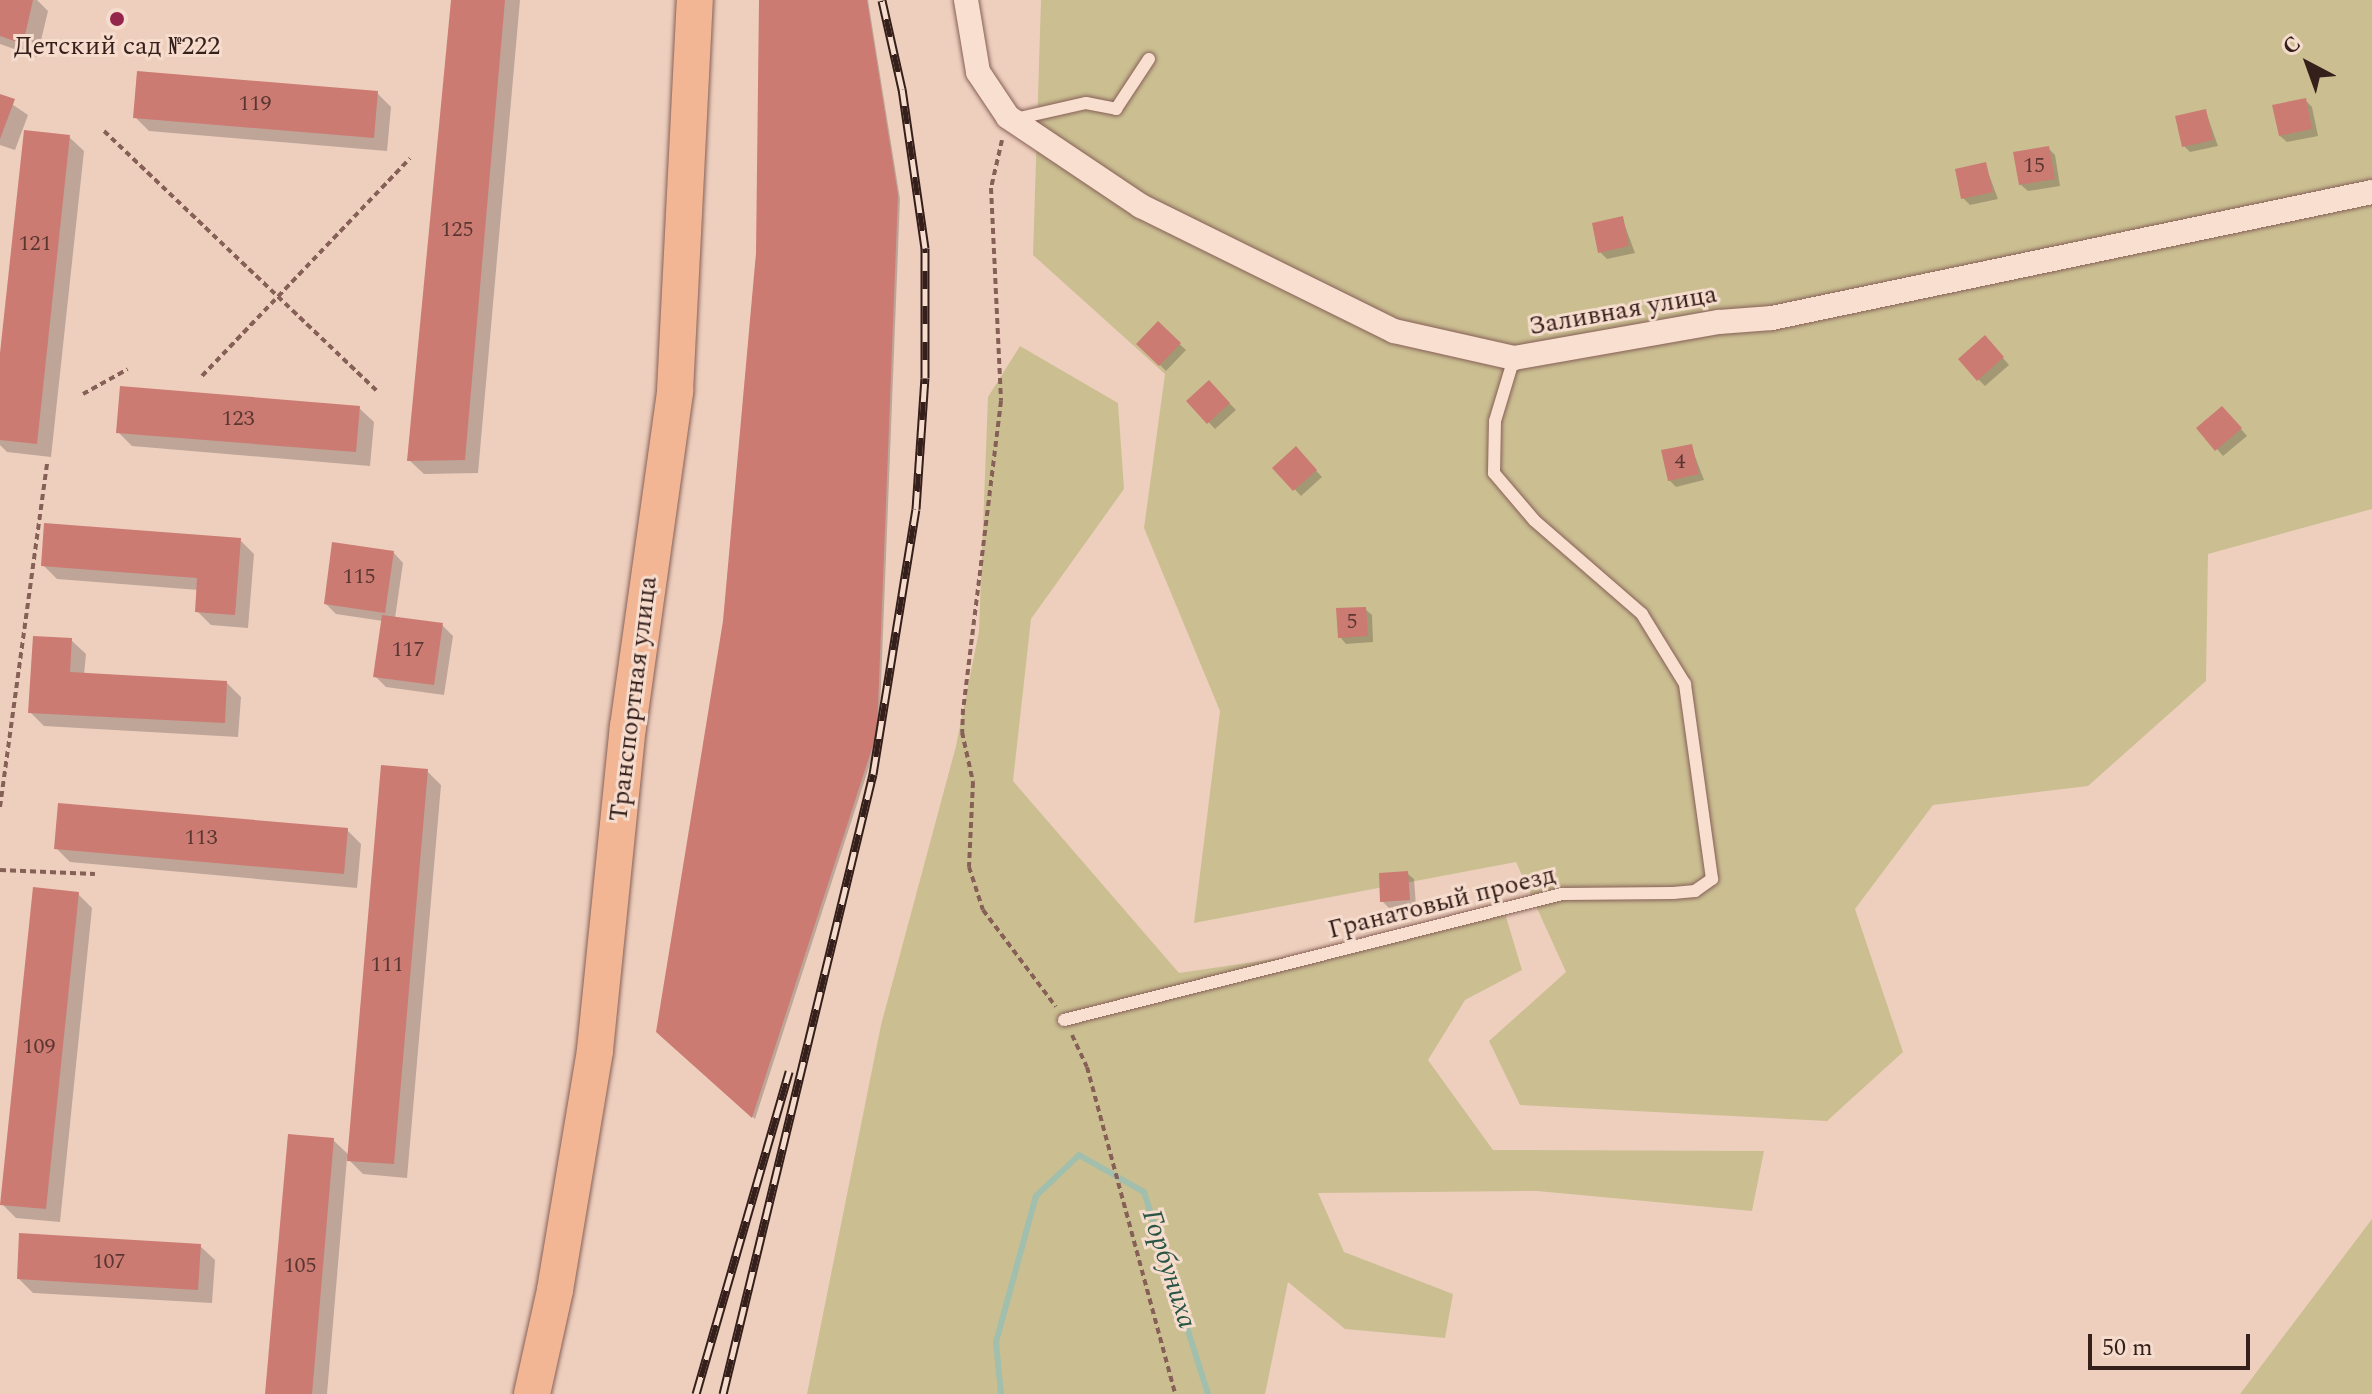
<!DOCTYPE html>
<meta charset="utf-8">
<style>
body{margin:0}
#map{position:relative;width:2372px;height:1394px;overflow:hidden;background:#eecfbe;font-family:Spectral,serif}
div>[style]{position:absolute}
.green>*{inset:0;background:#cbbf92}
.shadow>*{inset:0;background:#0003}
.stream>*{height:6px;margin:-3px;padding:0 3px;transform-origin:3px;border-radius:3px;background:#a1bfac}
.building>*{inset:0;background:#cc7b73}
.path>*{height:4px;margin-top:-2px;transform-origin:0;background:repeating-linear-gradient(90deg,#866057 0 6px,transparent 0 10px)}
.roads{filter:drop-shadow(0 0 2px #866057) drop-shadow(0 0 2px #866057)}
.service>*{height:12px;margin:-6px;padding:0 6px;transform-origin:6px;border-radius:6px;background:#f9dfd0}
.minor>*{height:24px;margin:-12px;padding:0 12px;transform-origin:12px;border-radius:12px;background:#f9dfd0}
.primary>*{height:36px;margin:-18px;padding:0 18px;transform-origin:18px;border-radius:18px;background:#f2b694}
.rail>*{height:9px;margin-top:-4.5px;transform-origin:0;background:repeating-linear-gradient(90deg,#f5dccd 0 18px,#351f1b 0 36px);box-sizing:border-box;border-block:2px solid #351f1b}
.dots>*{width:22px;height:22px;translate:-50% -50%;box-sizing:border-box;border:4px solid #f5dccd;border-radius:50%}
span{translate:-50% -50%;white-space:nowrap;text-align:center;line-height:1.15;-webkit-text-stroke:6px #f5dccd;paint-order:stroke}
.number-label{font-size:22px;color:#5b3631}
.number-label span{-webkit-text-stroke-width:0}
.poi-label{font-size:26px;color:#351f1b}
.street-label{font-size:26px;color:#351f1b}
.water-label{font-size:28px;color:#2a5544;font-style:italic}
.north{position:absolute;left:2268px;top:24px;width:80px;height:80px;-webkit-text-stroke:6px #f5dccd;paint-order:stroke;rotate:319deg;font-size:22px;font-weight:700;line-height:32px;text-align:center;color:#351f1b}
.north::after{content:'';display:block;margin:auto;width:28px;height:36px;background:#351f1b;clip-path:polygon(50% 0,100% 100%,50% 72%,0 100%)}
.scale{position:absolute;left:2088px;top:1334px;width:162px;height:36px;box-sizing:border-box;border:4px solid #351f1b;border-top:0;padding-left:10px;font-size:24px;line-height:28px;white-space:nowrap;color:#351f1b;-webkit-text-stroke:6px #f5dccd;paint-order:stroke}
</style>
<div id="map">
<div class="green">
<div style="clip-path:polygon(1041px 0,2372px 0,2372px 509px,2208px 554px,2206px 681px,2088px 786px,1933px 805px,1855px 909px,1903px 1052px,1827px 1121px,1520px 1105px,1489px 1041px,1566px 972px,1516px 862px,1194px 923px,1220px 711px,1144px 528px,1165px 374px,1033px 255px)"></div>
<div style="clip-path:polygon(1020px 346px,1118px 403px,1124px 489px,1031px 619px,1013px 781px,1179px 973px,1287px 957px,1504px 910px,1522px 970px,1465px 1000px,1428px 1060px,1493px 1150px,1764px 1151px,1752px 1211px,1537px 1191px,1318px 1193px,1344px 1252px,1453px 1294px,1445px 1338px,1345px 1329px,1288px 1282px,1265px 1394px,807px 1394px,881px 1025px,956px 746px,979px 631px,988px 397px)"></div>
<div style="clip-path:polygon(2372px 1219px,2372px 1394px,2240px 1394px)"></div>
</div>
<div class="shadow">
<div style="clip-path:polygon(0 0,37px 0,48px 11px,37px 57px,0 44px)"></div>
<div style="clip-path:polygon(453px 0,520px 0,478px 473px,424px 474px,409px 460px)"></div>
<div style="clip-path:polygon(761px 0,868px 0,900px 199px,879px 736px,755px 1119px,658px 1032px,725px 622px,758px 253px)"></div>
<div style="clip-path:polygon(377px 93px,391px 107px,387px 151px,149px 131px,135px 117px)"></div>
<div style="clip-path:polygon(0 96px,28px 115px,15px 150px,0 145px)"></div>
<div style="clip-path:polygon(2305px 100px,2312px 107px,2318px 136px,2287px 142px,2280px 136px)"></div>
<div style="clip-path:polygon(2206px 112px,2218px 146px,2190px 152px,2184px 146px)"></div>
<div style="clip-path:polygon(69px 137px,84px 151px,51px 457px,7px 452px,0 445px,0 372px)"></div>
<div style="clip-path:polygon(2048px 148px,2055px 155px,2060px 186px,2028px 191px,2021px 185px)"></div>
<div style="clip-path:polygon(1985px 164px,1998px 199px,1970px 205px,1963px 198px)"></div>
<div style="clip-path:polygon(1622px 218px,1635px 253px,1607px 259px,1600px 252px)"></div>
<div style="clip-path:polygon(1158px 324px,1186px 350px,1166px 371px,1139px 344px)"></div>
<div style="clip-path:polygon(1991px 344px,2009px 365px,1985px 386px,1978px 379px)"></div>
<div style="clip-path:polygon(1209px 382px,1236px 410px,1215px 429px,1189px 401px)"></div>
<div style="clip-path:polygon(359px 408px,374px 422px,370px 466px,132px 446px,118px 432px)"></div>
<div style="clip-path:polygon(2229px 415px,2247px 436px,2223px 456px,2217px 449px)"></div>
<div style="clip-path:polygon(1691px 446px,1704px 480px,1676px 487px,1669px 480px)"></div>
<div style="clip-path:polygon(1296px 449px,1322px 477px,1301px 496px,1275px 468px)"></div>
<div style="clip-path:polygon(240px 540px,254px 554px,248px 628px,211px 625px,197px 611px,199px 590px,57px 579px,43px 565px)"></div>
<div style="clip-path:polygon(393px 552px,403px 563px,395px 618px,442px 625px,453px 636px,444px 695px,386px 687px,375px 676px,383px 621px,336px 614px,326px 604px)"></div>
<div style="clip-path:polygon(1365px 609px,1372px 615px,1373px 642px,1346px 644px,1340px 637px)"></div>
<div style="clip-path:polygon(71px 640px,86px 654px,84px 675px,227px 683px,241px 697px,238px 737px,44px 726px,30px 712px)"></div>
<div style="clip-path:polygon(427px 771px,441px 785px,407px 1178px,363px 1174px,347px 1158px,327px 1394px,267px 1394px,333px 1140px,350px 1156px)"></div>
<div style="clip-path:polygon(347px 830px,361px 844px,357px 888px,70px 862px,56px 848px)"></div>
<div style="clip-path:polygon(1407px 873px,1414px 879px,1416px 906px,1389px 908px,1382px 901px)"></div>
<div style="clip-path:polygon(78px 894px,92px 908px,60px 1222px,16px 1218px,2px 1204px)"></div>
<div style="clip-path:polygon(200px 1246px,215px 1260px,212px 1303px,33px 1293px,19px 1279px)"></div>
</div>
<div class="stream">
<div style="left:1001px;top:1394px;width:52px;rotate:-95.5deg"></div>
<div style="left:996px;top:1342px;width:151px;rotate:-74.7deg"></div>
<div style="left:1036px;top:1196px;width:59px;rotate:-43.6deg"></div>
<div style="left:1079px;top:1155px;width:75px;rotate:29.6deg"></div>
<div style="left:1144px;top:1192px;width:212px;rotate:72.4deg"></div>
</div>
<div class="building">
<div style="clip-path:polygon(0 0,33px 0,23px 44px,0 36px)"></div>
<div style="clip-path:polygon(451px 0,505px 0,465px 460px,407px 461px)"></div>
<div style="clip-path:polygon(759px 0,867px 0,898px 195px,877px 733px,752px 1118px,656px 1032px,723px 621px,756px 253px)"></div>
<div style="clip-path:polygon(137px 71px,378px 91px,374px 138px,133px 118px)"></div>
<div style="clip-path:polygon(0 94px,15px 99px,0 139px)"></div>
<div style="clip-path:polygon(2306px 98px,2312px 129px,2279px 136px,2272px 105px)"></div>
<div style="clip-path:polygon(2206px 109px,2213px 140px,2182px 147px,2175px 116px)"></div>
<div style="clip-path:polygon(24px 130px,70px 135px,37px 444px,0 440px,0 353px)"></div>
<div style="clip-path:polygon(2049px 146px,2055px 179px,2019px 185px,2013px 152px)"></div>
<div style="clip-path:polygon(1986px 162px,1993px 192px,1961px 199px,1955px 169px)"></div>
<div style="clip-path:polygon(1623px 216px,1629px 246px,1598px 253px,1592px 223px)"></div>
<div style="clip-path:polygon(1158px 321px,1181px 343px,1159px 366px,1136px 344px)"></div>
<div style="clip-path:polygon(1985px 335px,2004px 357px,1977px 381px,1958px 359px)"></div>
<div style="clip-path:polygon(1209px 380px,1230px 403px,1207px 424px,1186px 401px)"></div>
<div style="clip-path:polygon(120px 386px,360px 406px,356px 452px,116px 433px)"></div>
<div style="clip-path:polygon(2222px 406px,2242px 428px,2215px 451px,2196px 428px)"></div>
<div style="clip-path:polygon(1692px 444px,1699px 474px,1668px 481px,1661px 450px)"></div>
<div style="clip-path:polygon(1296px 446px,1317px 470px,1293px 491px,1272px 468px)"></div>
<div style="clip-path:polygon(44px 523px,241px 538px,235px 615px,195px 612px,197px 578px,41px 566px)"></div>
<div style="clip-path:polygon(332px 542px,394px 551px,385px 613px,324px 604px)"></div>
<div style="clip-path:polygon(1366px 607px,1368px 636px,1338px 638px,1336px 608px)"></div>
<div style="clip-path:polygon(382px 615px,443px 623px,434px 685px,373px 677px)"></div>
<div style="clip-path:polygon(33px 636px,72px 638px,70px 672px,227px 681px,225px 723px,28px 713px)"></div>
<div style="clip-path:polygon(381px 765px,428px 769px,394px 1164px,347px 1161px)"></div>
<div style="clip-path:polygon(58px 803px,348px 828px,344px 874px,54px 849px)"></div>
<div style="clip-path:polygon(1408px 871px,1410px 900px,1380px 902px,1379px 873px)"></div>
<div style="clip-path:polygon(33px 887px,79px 892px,46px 1209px,0 1205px)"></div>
<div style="clip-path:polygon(288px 1134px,334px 1138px,312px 1394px,265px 1394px)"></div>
<div style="clip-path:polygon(19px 1233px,201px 1244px,198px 1290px,17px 1279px)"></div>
</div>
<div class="path">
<div style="left:104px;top:131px;width:377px;rotate:43.6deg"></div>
<div style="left:1002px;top:140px;width:49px;rotate:102.9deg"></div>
<div style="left:991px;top:188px;width:213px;rotate:87.3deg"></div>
<div style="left:1001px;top:401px;width:310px;rotate:97deg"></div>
<div style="left:963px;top:709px;width:23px;rotate:92deg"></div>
<div style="left:962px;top:732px;width:51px;rotate:77.6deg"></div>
<div style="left:973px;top:782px;width:85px;rotate:92.7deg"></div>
<div style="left:969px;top:867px;width:45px;rotate:72deg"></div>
<div style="left:983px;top:910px;width:121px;rotate:53deg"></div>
<div style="left:202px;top:376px;width:301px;rotate:-46.3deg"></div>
<div style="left:83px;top:394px;width:51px;rotate:-29.1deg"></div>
<div style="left:0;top:807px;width:348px;rotate:-82.2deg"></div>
<div style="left:0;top:870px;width:95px;rotate:2.4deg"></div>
<div style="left:1072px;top:1035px;width:35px;rotate:65deg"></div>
<div style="left:1087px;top:1067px;width:339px;rotate:74.9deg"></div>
</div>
<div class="roads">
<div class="service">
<div style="left:1015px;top:119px;width:73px;rotate:-12.7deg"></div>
<div style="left:1086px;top:103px;width:31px;rotate:11deg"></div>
<div style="left:1116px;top:109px;width:60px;rotate:-56.6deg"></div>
<div style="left:1064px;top:1020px;width:514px;rotate:-14.2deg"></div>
<div style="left:1562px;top:894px;width:111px;rotate:-0.5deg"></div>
<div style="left:1673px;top:893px;width:22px;rotate:-5deg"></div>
<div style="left:1695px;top:891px;width:21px;rotate:-35deg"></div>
<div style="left:1712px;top:879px;width:197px;rotate:-97.9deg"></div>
<div style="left:1685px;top:684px;width:82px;rotate:-121.6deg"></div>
<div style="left:1642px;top:614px;width:143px;rotate:-139deg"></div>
<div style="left:1534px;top:520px;width:62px;rotate:-130.4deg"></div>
<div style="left:1494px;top:473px;width:52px;rotate:-88.9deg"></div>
<div style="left:1495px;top:421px;width:66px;rotate:-73.2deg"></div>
</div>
<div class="minor">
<div style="left:966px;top:0;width:73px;rotate:80.5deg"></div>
<div style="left:978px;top:72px;width:54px;rotate:56.3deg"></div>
<div style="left:1008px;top:117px;width:160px;rotate:33.8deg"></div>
<div style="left:1141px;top:206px;width:282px;rotate:26.3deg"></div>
<div style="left:1394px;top:331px;width:123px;rotate:12.7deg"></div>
<div style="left:1514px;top:358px;width:208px;rotate:-10deg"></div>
<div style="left:1719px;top:322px;width:53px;rotate:-4.3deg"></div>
<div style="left:1772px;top:318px;width:613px;rotate:-11.86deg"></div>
</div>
<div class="primary">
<div style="left:532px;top:1394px;width:107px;rotate:-77.5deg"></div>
<div style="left:555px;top:1290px;width:243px;rotate:-80.5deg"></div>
<div style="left:595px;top:1050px;width:325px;rotate:-84.2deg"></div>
<div style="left:628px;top:727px;width:339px;rotate:-82deg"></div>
<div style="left:675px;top:391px;width:392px;rotate:-87.1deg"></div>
</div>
</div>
<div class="rail">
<div style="left:696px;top:1394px;width:336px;rotate:-73.9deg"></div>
<div style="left:723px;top:1394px;width:638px;rotate:-76.4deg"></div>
<div style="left:873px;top:774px;width:268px;rotate:-80.8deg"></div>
<div style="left:916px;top:509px;width:131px;rotate:-86.1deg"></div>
<div style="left:925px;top:378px;width:130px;rotate:-90deg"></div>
<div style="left:925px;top:248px;width:161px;rotate:-98.2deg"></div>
<div style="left:902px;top:89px;width:91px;rotate:-102.7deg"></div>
</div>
<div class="dots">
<div style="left:117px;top:19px;background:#95264b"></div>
</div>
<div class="number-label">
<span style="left:255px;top:104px">119</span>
<span style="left:2034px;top:166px">15</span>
<span style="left:457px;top:230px">125</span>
<span style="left:35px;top:244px">121</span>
<span style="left:238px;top:419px">123</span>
<span style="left:1680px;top:462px">4</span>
<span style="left:359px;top:577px">115</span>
<span style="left:1352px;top:622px">5</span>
<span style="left:408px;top:650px">117</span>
<span style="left:201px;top:838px">113</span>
<span style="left:387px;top:965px">111</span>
<span style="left:39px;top:1047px">109</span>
<span style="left:109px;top:1262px">107</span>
<span style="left:300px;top:1266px">105</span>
</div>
<div class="poi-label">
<span style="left:117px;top:47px">Детский сад №222</span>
</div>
<div class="street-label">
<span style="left:1623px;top:311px;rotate:-10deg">Заливная улица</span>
<span style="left:634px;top:699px;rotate:-83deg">Транспортная улица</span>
<span style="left:1442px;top:903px;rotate:-14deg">Гранатовый проезд</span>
</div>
<div class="water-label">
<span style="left:1169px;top:1269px;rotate:72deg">Горбуниха</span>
</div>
<div class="north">С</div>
<div class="scale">50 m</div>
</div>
